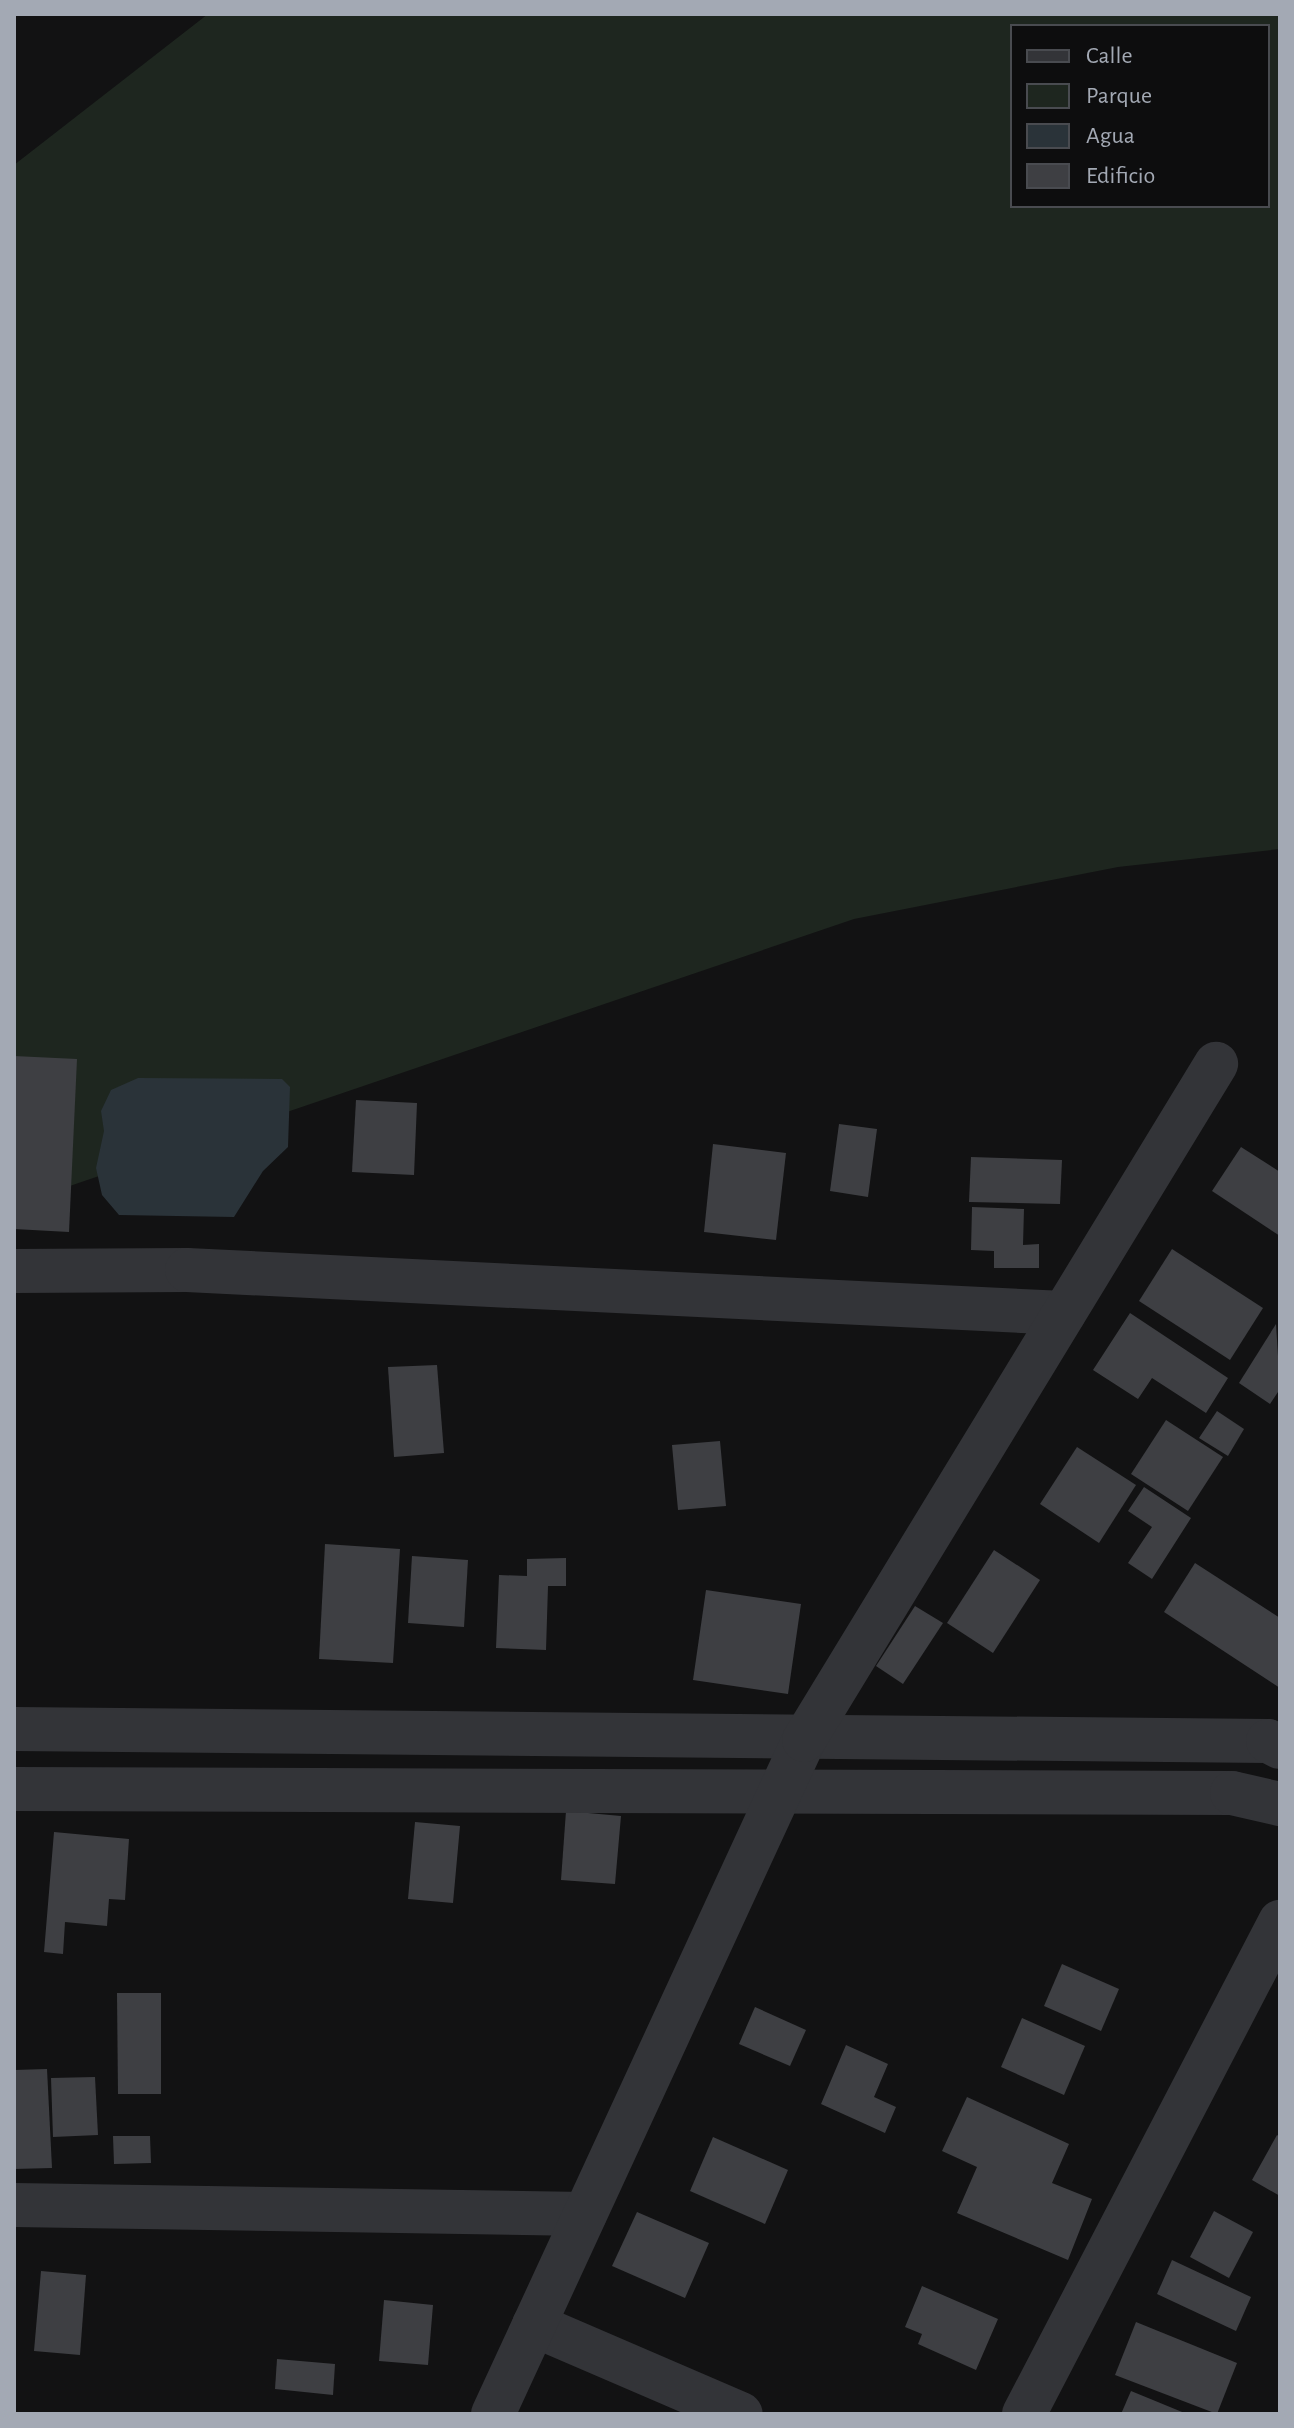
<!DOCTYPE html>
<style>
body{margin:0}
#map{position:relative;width:1294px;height:2428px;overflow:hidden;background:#121213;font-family:"Alegreya Sans",sans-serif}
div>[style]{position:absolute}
.green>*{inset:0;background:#1e261f}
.water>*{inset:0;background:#2a3339}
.building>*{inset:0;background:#3e3f43}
.street>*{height:44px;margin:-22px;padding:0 22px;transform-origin:22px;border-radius:22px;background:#333438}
span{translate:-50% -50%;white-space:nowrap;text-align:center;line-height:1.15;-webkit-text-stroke:8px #0d0d0e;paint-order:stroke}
.frame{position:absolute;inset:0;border:16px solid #a3a9b4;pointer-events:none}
.legend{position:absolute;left:1010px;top:24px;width:260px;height:184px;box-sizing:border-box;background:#0d0d0e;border:2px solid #494b50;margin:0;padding:10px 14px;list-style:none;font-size:24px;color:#a3a9b4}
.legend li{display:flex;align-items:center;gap:16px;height:40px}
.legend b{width:40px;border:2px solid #494b50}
</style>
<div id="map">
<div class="green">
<div style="clip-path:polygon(evenodd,208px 14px,1280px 14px,1280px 849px,1118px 867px,854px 919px,14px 1205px,14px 165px,208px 14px,1012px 26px,1268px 26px,1268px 206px,1012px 206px,1012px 26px)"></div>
</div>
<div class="water">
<div style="clip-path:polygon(138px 1078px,282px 1079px,290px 1087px,288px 1147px,263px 1171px,234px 1217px,119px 1215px,102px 1195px,96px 1168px,104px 1131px,101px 1111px,111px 1090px)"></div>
</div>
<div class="building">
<div style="clip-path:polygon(14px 1056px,77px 1059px,69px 1232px,14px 1229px)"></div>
<div style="clip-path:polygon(356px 1100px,417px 1103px,414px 1175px,352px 1172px)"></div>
<div style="clip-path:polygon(839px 1124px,877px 1129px,868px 1197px,830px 1191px)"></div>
<div style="clip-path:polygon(713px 1144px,786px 1153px,776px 1240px,704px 1232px)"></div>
<div style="clip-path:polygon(1241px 1147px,1280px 1172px,1280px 1236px,1212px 1191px)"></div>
<div style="clip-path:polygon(971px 1157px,1062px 1160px,1060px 1204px,969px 1202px)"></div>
<div style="clip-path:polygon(972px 1207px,1024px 1209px,1023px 1245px,1039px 1244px,1039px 1268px,994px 1268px,994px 1251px,971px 1250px)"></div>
<div style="clip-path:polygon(1172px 1249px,1263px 1308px,1230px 1360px,1139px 1301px)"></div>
<div style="clip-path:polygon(1130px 1313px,1228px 1378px,1206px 1413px,1152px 1378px,1138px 1399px,1093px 1370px)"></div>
<div style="clip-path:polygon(1276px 1324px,1280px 1389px,1270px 1404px,1239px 1383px)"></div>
<div style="clip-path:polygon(437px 1365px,444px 1453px,394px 1457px,388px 1367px)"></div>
<div style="clip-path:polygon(1217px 1411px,1244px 1429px,1228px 1456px,1199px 1438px)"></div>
<div style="clip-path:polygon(1166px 1420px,1223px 1457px,1188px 1511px,1131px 1474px)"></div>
<div style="clip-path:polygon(720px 1441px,726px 1506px,678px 1510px,672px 1445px)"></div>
<div style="clip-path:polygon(1077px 1447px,1136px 1485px,1099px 1543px,1040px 1504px)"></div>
<div style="clip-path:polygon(1144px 1487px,1191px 1518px,1152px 1579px,1128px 1563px,1152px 1527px,1128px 1511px)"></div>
<div style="clip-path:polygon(325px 1544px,400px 1549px,393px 1663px,319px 1659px)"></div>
<div style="clip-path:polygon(994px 1550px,1040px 1580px,993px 1653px,947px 1623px)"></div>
<div style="clip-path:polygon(412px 1556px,468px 1560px,464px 1627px,408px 1623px)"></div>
<div style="clip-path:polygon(566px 1558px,566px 1586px,548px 1586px,546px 1650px,496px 1648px,499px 1575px,527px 1576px,527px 1559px)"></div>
<div style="clip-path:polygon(1195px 1563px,1280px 1618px,1280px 1688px,1164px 1612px)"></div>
<div style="clip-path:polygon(706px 1590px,801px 1604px,788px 1694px,693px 1680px)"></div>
<div style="clip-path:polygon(915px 1606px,943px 1623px,903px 1684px,876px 1666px)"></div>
<div style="clip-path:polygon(566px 1811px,621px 1816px,615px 1884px,561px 1880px)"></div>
<div style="clip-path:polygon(415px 1822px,460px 1826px,453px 1903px,408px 1899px)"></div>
<div style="clip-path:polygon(54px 1832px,129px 1839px,125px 1900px,109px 1899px,107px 1926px,65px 1922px,63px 1954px,44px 1952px)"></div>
<div style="clip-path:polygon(1062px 1964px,1119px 1989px,1101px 2031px,1044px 2006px)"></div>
<div style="clip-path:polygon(117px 1993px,161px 1993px,161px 2094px,118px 2094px)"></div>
<div style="clip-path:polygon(755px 2007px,806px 2030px,790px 2066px,739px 2044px)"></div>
<div style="clip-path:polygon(1022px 2018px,1085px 2046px,1064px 2095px,1001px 2067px)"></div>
<div style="clip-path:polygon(846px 2045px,888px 2064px,874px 2097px,896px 2107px,885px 2133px,821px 2104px)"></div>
<div style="clip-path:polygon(47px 2069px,52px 2168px,14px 2169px,14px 2070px)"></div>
<div style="clip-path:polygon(95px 2077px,98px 2135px,53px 2137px,51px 2078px)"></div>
<div style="clip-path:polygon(967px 2097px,1069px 2144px,1052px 2183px,1092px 2199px,1068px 2260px,957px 2213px,977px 2167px,942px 2151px)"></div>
<div style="clip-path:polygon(1277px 2135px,1280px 2137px,1280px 2196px,1252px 2180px)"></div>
<div style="clip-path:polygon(113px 2136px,150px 2136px,151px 2163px,114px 2164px)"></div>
<div style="clip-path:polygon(713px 2137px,788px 2170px,765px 2224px,690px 2191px)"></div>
<div style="clip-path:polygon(1214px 2211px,1253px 2232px,1229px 2278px,1190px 2257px)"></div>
<div style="clip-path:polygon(637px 2212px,709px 2243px,685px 2298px,612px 2266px)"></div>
<div style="clip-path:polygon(1172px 2260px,1251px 2297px,1236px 2331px,1157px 2294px)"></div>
<div style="clip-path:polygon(41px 2271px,86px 2275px,80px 2355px,34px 2351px)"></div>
<div style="clip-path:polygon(922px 2286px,998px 2319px,976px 2370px,918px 2344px,922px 2334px,905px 2327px)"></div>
<div style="clip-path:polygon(384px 2300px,433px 2305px,428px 2365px,379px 2361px)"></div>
<div style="clip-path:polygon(1136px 2322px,1237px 2363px,1217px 2414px,1115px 2375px)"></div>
<div style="clip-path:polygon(277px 2359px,335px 2364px,333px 2395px,275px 2389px)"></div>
<div style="clip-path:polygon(1131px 2391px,1187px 2414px,1121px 2414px)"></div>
</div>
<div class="street">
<div style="left:14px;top:1271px;width:173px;rotate:-0.3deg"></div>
<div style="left:187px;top:1270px;width:878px;rotate:2.81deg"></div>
<div style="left:14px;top:1729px;width:1254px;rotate:0.55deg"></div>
<div style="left:1268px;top:1741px;width:13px;rotate:27deg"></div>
<div style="left:14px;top:1789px;width:1218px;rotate:0.19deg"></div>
<div style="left:1232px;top:1793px;width:49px;rotate:12.9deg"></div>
<div style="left:14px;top:2205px;width:571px;rotate:0.9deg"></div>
<div style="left:534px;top:2325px;width:225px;rotate:23.3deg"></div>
<div style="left:493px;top:2414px;width:742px;rotate:-65.23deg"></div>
<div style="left:804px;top:1740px;width:792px;rotate:-58.64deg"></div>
<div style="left:1024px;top:2414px;width:555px;rotate:-62.51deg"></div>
</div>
<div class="frame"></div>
<ul class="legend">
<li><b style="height:10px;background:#333438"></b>Calle</li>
<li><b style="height:22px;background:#1e261f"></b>Parque</li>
<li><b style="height:22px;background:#2a3339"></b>Agua</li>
<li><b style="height:22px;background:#3e3f43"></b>Edificio</li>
</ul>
</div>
